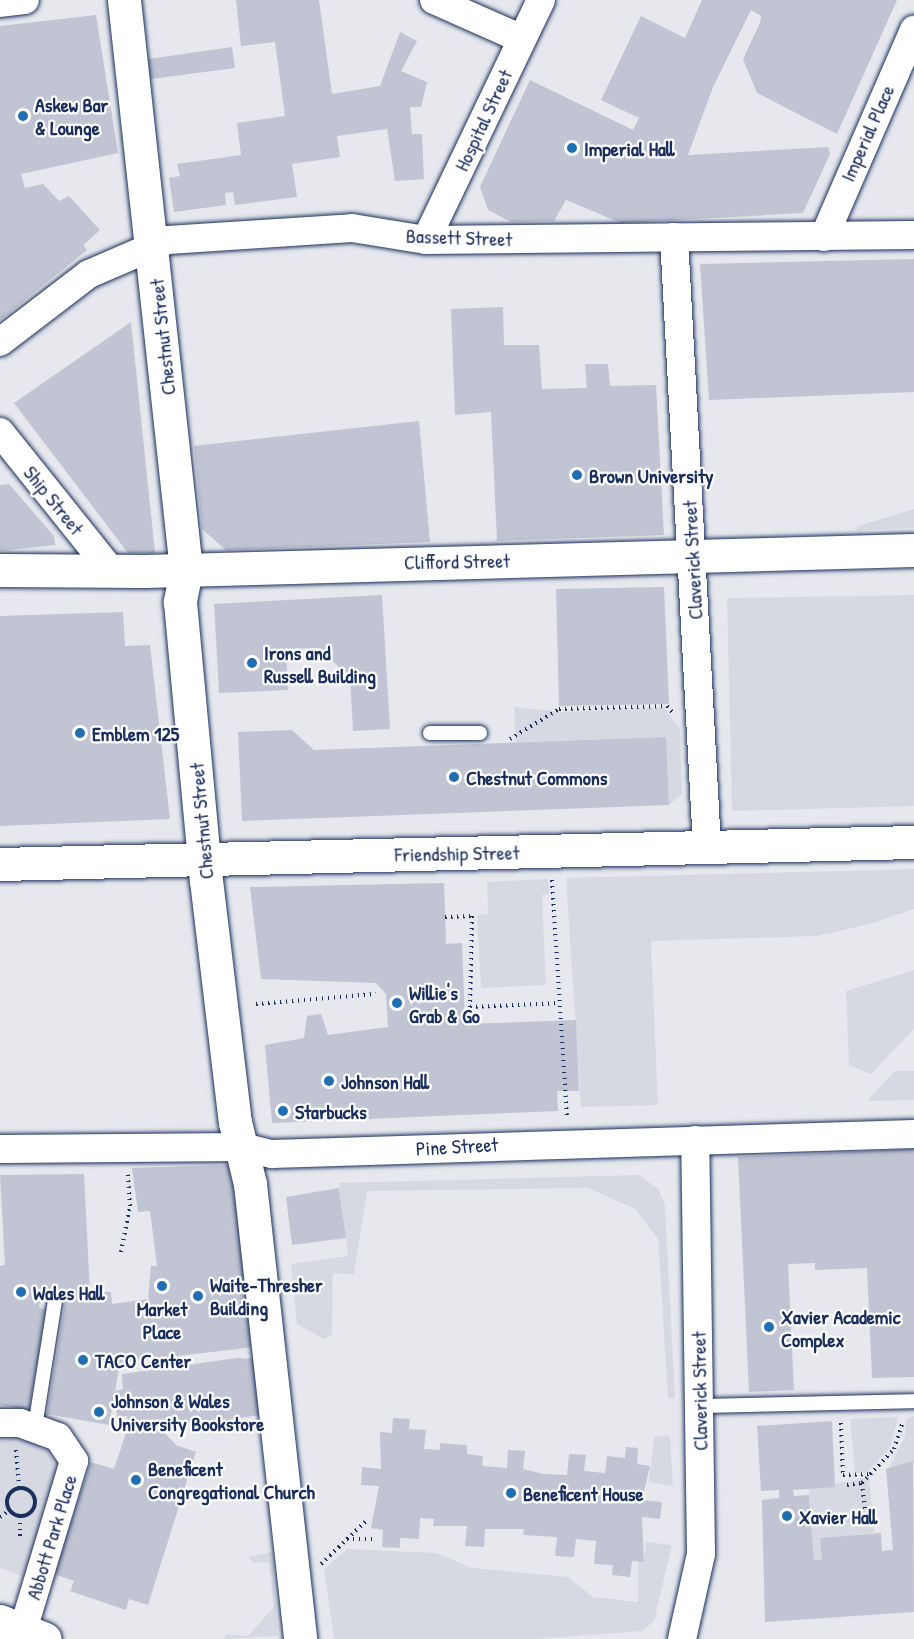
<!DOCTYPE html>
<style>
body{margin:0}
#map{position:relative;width:914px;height:1639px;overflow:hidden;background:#f6f7f9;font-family:"Patrick Hand",sans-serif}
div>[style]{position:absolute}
.built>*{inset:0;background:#e6e8ee}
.green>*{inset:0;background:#d6d9e2}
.building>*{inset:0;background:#c0c4d3}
.path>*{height:4px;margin-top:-2px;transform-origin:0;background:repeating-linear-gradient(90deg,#1b2f5e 0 1.5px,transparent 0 6px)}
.path>.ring{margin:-2px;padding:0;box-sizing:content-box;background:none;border:4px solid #1b2f5e;border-radius:50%}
.roads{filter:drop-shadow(0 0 2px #1b2f5e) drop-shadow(0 0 2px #1b2f5e)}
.service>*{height:14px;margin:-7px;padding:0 7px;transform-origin:7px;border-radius:7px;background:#fff}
.minor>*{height:28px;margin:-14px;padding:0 14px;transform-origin:14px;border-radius:14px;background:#fff}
.tertiary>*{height:33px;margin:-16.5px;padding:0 16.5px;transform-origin:16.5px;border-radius:16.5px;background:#fff}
.secondary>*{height:33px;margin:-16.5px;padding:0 16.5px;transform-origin:16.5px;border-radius:16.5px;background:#fff}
.dots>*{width:16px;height:16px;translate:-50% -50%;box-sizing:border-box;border:3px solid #fff;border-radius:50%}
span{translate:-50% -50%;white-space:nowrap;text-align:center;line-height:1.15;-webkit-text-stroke:4.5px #fff;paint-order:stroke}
.poi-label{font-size:20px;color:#1b2f5e;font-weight:700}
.left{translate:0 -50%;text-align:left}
.street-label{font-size:20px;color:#1b2f5e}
</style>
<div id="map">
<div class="built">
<div style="clip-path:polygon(0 0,914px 0,914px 1639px,0 1639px)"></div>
</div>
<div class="green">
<div style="clip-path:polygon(914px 509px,914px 528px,857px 530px,858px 526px)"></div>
<div style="clip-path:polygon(914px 595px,914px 806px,732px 811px,727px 598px)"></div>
<div style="clip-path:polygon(514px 707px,562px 712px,664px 708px,680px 729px,682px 794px,669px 805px,666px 737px,516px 742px)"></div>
<div style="clip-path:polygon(914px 869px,914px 909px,873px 923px,817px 936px,651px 941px,658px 1105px,581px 1107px,566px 878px)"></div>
<div style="clip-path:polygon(548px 879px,549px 894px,542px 895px,546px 985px,481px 988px,477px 915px,488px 914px,487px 882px)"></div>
<div style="clip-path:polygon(914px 970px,914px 1029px,871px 1074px,849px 1065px,846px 991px)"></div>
<div style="clip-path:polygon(895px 1071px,914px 1071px,914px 1100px,867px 1101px)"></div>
<div style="clip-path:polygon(639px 1175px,659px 1190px,665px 1206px,675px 1399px,668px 1398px,658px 1239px,635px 1209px,588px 1188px,367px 1191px,354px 1274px,333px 1273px,332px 1334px,325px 1339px,297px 1324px,291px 1264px,348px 1256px,339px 1183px)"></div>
<div style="clip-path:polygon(914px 1416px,914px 1462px,888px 1469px,905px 1437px,906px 1420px)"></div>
<div style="clip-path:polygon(898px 1417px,890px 1448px,867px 1472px,855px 1473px,850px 1419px)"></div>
<div style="clip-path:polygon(670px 1435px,673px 1486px,649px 1482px,654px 1437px)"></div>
<div style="clip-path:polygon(20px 1438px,45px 1447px,59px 1472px,27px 1578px,0 1568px,0 1441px)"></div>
<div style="clip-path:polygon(869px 1477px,874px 1533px,820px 1538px,822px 1560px,814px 1560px,809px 1489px)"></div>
<div style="clip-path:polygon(646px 1542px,672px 1545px,654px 1621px,642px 1631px,534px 1639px,334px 1639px,324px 1569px,347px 1549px,436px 1553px,472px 1568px,568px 1577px,593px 1597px,638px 1602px,638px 1561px,644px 1562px)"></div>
<div style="clip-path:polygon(272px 1552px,278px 1636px,224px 1639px,226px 1634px,248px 1636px,274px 1607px,269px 1562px,254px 1563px,248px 1557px)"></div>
</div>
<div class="building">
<div style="clip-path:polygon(236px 0,319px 0,332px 94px,380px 86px,400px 32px,417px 41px,401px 71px,427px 82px,421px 107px,410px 107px,412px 134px,422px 134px,424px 179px,395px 181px,387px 129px,337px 136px,340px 157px,292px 164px,297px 197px,235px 205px,233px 192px,225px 193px,226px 205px,174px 212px,169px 178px,180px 176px,177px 164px,241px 155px,237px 123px,285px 116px,275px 42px,241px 46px)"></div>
<div style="clip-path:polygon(702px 0,897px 0,837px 134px,757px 93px,743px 59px,760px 23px,761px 16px,751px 10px,713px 87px,688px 155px,828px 147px,830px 154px,803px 213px,621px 223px,566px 200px,554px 221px,511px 222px,488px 210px,480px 187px,530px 80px,633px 130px,639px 118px,601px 100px,641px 16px,685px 38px)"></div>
<div style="clip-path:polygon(96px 15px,118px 153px,21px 174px,25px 188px,43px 184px,59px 201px,69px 196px,100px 230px,83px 245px,87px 250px,0 320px,0 26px)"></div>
<div style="clip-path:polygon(232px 47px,235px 68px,151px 79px,148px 59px)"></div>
<div style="clip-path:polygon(914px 259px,914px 392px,709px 400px,700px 264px)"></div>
<div style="clip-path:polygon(503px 307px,504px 345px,539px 345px,542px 389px,587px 388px,585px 364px,608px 364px,610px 386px,656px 385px,664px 535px,497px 541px,491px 412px,455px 415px,451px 309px)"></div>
<div style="clip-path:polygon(131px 322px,155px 553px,128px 553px,14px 403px)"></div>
<div style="clip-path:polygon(419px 421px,430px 542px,226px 550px,202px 529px,194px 446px)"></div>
<div style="clip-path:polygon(9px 484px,54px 536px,55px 545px,0 551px,0 485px)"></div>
<div style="clip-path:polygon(664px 587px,669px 704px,559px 706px,556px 589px)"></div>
<div style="clip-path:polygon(382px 595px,390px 729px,353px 731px,350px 677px,318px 648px,286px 649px,288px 690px,219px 693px,214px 604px)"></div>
<div style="clip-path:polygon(123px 612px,125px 646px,150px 645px,170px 819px,0 826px,0 616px)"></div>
<div style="clip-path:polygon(292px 730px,314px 750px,666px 737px,669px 805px,242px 821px,238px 732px)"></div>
<div style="clip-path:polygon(444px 883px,446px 944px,462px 943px,465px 1024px,576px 1020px,579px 1091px,557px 1091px,558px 1111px,272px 1123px,265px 1045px,304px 1038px,307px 1016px,321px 1014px,328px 1035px,388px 1027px,386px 994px,376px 983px,261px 979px,250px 887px)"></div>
<div style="clip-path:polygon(914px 1149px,914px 1377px,872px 1378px,867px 1268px,815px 1270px,815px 1263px,788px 1264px,794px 1390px,749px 1392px,738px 1157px)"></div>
<div style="clip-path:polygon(233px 1165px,254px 1347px,120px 1363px,109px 1425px,47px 1414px,67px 1291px,41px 1290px,39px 1308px,47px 1309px,29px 1411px,0 1405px,0 1266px,5px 1265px,0 1175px,84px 1174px,90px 1292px,111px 1292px,112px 1304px,148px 1299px,151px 1266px,157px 1266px,150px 1211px,138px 1212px,132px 1168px)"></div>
<div style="clip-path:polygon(339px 1188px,346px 1238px,292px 1245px,286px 1197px)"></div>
<div style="clip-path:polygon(237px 1358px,255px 1359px,261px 1415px,231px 1419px,231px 1427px,220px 1428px,219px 1420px,159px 1427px,176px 1445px,196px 1452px,148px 1605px,129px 1599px,126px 1610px,70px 1591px,74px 1581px,54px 1574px,91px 1462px,114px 1469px,128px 1427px,127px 1416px,117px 1417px,115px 1391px,123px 1389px,122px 1374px)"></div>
<div style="clip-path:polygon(393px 1418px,410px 1419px,409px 1429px,426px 1430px,424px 1449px,440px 1450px,440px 1443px,467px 1445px,467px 1454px,483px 1456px,482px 1466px,507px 1468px,508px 1450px,525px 1451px,523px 1469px,543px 1474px,567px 1475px,569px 1454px,586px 1455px,584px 1471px,605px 1473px,607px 1456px,625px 1458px,626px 1447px,638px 1448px,637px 1464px,650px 1466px,642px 1500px,662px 1502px,660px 1519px,642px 1517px,644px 1562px,632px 1561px,630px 1577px,612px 1575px,613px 1565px,594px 1564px,596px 1541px,576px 1539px,574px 1557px,555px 1556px,557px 1537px,523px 1535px,524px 1529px,485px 1529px,484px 1547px,465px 1546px,467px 1526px,433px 1526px,434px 1519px,420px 1518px,419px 1539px,400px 1538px,400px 1548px,382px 1547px,383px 1530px,371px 1528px,379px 1486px,361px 1485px,362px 1467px,381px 1469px,380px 1432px,392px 1433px)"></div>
<div style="clip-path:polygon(832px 1421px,835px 1487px,793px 1490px,794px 1496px,809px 1495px,814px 1560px,822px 1560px,820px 1538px,881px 1533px,882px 1551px,893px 1550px,886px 1469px,913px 1461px,914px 1612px,765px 1622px,762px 1500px,779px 1498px,779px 1490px,761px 1491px,757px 1426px)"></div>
</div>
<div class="path">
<div style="left:510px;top:739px;width:57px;rotate:-31.5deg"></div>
<div style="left:559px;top:709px;width:108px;rotate:-1.6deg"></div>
<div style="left:667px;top:706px;width:8px;rotate:50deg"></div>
<div style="left:552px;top:880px;width:236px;rotate:86.4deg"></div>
<div style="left:445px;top:917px;width:27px;rotate:-2deg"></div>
<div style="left:472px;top:916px;width:91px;rotate:91.3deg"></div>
<div style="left:470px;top:1007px;width:90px;rotate:-2.5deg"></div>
<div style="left:256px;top:1004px;width:120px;rotate:-4.8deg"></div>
<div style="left:121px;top:1252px;width:47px;rotate:-78.9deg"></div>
<div style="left:130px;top:1206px;width:32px;rotate:-94deg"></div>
<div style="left:841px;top:1423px;width:52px;rotate:87.8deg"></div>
<div style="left:843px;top:1475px;width:29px;rotate:-2deg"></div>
<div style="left:16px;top:1450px;width:38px;rotate:85deg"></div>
<div style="left:862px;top:1483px;width:47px;rotate:-46.7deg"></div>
<div style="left:894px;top:1449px;width:29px;rotate:-72deg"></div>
<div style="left:847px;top:1485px;width:15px;rotate:-8deg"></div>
<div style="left:862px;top:1483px;width:34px;rotate:83deg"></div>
<div class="ring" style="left:7px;top:1488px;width:24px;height:24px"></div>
<div style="left:0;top:1517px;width:12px;rotate:-35deg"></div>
<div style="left:20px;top:1536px;width:20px;rotate:-90deg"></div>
<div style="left:347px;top:1539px;width:30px"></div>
<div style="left:321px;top:1564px;width:64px;rotate:-43.7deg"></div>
</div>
<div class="roads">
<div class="service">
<div style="left:430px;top:733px;width:50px"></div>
<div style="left:699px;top:1406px;width:215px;rotate:-1.3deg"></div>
<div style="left:35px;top:1427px;width:128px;rotate:-81deg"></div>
</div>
<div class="minor">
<div style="left:434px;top:0;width:96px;rotate:23.9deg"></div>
<div style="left:0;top:3px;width:25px;rotate:-7deg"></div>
<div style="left:674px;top:237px;width:611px;rotate:86.9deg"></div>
<div style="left:824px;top:237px;width:226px;rotate:-66.5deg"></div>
<div style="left:426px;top:240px;width:266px;rotate:-64.4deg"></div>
<div style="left:0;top:342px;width:112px;rotate:-37.4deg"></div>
<div style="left:89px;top:274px;width:86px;rotate:-23.3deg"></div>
<div style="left:168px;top:240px;width:184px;rotate:-3.7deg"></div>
<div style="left:352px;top:228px;width:75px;rotate:9.2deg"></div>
<div style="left:426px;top:240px;width:488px;rotate:-0.6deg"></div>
<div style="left:0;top:432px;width:173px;rotate:51.3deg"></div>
<div style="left:0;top:1149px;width:243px;rotate:-0.5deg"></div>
<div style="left:243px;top:1147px;width:30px;rotate:14deg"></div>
<div style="left:272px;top:1154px;width:642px;rotate:-1.78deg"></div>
<div style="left:0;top:1423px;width:20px"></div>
<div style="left:20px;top:1423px;width:40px;rotate:20.2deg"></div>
<div style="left:58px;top:1437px;width:29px;rotate:56deg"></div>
<div style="left:74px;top:1461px;width:177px;rotate:106.8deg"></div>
<div style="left:682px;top:1639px;width:87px;rotate:-77.4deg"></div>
<div style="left:701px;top:1554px;width:414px;rotate:-90.8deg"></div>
</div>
<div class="tertiary">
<div style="left:124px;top:0;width:573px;rotate:83.79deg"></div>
<div style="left:186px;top:570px;width:33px;rotate:101deg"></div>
<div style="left:180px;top:602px;width:279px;rotate:84.7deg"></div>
<div style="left:206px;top:880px;width:244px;rotate:83.2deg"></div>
<div style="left:235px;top:1122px;width:64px;rotate:76.4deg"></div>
<div style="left:250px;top:1184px;width:458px;rotate:83.7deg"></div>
<div style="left:0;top:570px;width:144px;rotate:0.4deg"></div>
<div style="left:144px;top:571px;width:770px;rotate:-1.56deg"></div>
<div style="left:0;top:864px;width:914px;rotate:-1.38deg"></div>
</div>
<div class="secondary">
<div style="left:0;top:1621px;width:48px;rotate:21.8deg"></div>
</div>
</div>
<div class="dots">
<div style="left:23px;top:116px;background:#1f6fb2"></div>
<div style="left:572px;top:148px;background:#1f6fb2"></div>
<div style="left:577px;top:475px;background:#1f6fb2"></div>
<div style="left:252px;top:663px;background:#1f6fb2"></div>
<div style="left:80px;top:733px;background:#1f6fb2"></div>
<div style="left:454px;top:777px;background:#1f6fb2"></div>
<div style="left:397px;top:1003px;background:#1f6fb2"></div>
<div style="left:329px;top:1081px;background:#1f6fb2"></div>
<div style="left:283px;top:1111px;background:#1f6fb2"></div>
<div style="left:162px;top:1286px;background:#1f6fb2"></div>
<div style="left:21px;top:1292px;background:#1f6fb2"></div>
<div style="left:198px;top:1296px;background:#1f6fb2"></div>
<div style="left:769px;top:1327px;background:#1f6fb2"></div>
<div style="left:83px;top:1360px;background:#1f6fb2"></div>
<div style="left:99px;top:1412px;background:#1f6fb2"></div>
<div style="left:136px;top:1480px;background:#1f6fb2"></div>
<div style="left:511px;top:1493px;background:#1f6fb2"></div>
<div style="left:787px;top:1516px;background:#1f6fb2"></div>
</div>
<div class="poi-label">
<span class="left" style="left:35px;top:116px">Askew Bar<br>&amp; Lounge</span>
<span class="left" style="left:584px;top:148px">Imperial Hall</span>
<span class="left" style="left:589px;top:475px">Brown University</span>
<span class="left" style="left:264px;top:664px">Irons and<br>Russell Building</span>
<span class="left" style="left:92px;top:733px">Emblem 125</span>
<span class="left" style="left:466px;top:777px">Chestnut Commons</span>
<span class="left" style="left:409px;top:1004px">Willie's<br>Grab &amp; Go</span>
<span class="left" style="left:341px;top:1081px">Johnson Hall</span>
<span class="left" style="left:295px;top:1111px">Starbucks</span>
<span class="left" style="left:210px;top:1296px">Waite-Thresher<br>Building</span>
<span class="left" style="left:33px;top:1292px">Wales Hall</span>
<span style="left:162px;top:1320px">Market<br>Place</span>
<span class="left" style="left:781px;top:1328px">Xavier Academic<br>Complex</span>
<span class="left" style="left:95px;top:1360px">TACO Center</span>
<span class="left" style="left:111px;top:1412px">Johnson &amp; Wales<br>University Bookstore</span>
<span class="left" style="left:148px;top:1480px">Beneficent<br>Congregational Church</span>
<span class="left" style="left:523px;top:1493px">Beneficent House</span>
<span class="left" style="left:799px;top:1516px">Xavier Hall</span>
</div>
<div class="street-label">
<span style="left:483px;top:120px;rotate:-65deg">Hospital Street</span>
<span style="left:867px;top:133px;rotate:-66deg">Imperial Place</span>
<span style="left:459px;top:237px;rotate:2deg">Bassett Street</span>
<span style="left:162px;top:337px;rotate:-96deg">Chestnut Street</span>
<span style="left:54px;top:500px;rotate:51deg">Ship Street</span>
<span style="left:692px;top:560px;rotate:-93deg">Claverick Street</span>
<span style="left:457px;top:561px;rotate:-1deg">Clifford Street</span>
<span style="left:201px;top:821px;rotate:-95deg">Chestnut Street</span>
<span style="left:457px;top:853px;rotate:-1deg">Friendship Street</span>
<span style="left:457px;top:1146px;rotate:-3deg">Pine Street</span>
<span style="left:699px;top:1391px;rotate:-91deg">Claverick Street</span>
<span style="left:51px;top:1537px;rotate:-73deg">Abbott Park Place</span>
</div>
</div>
